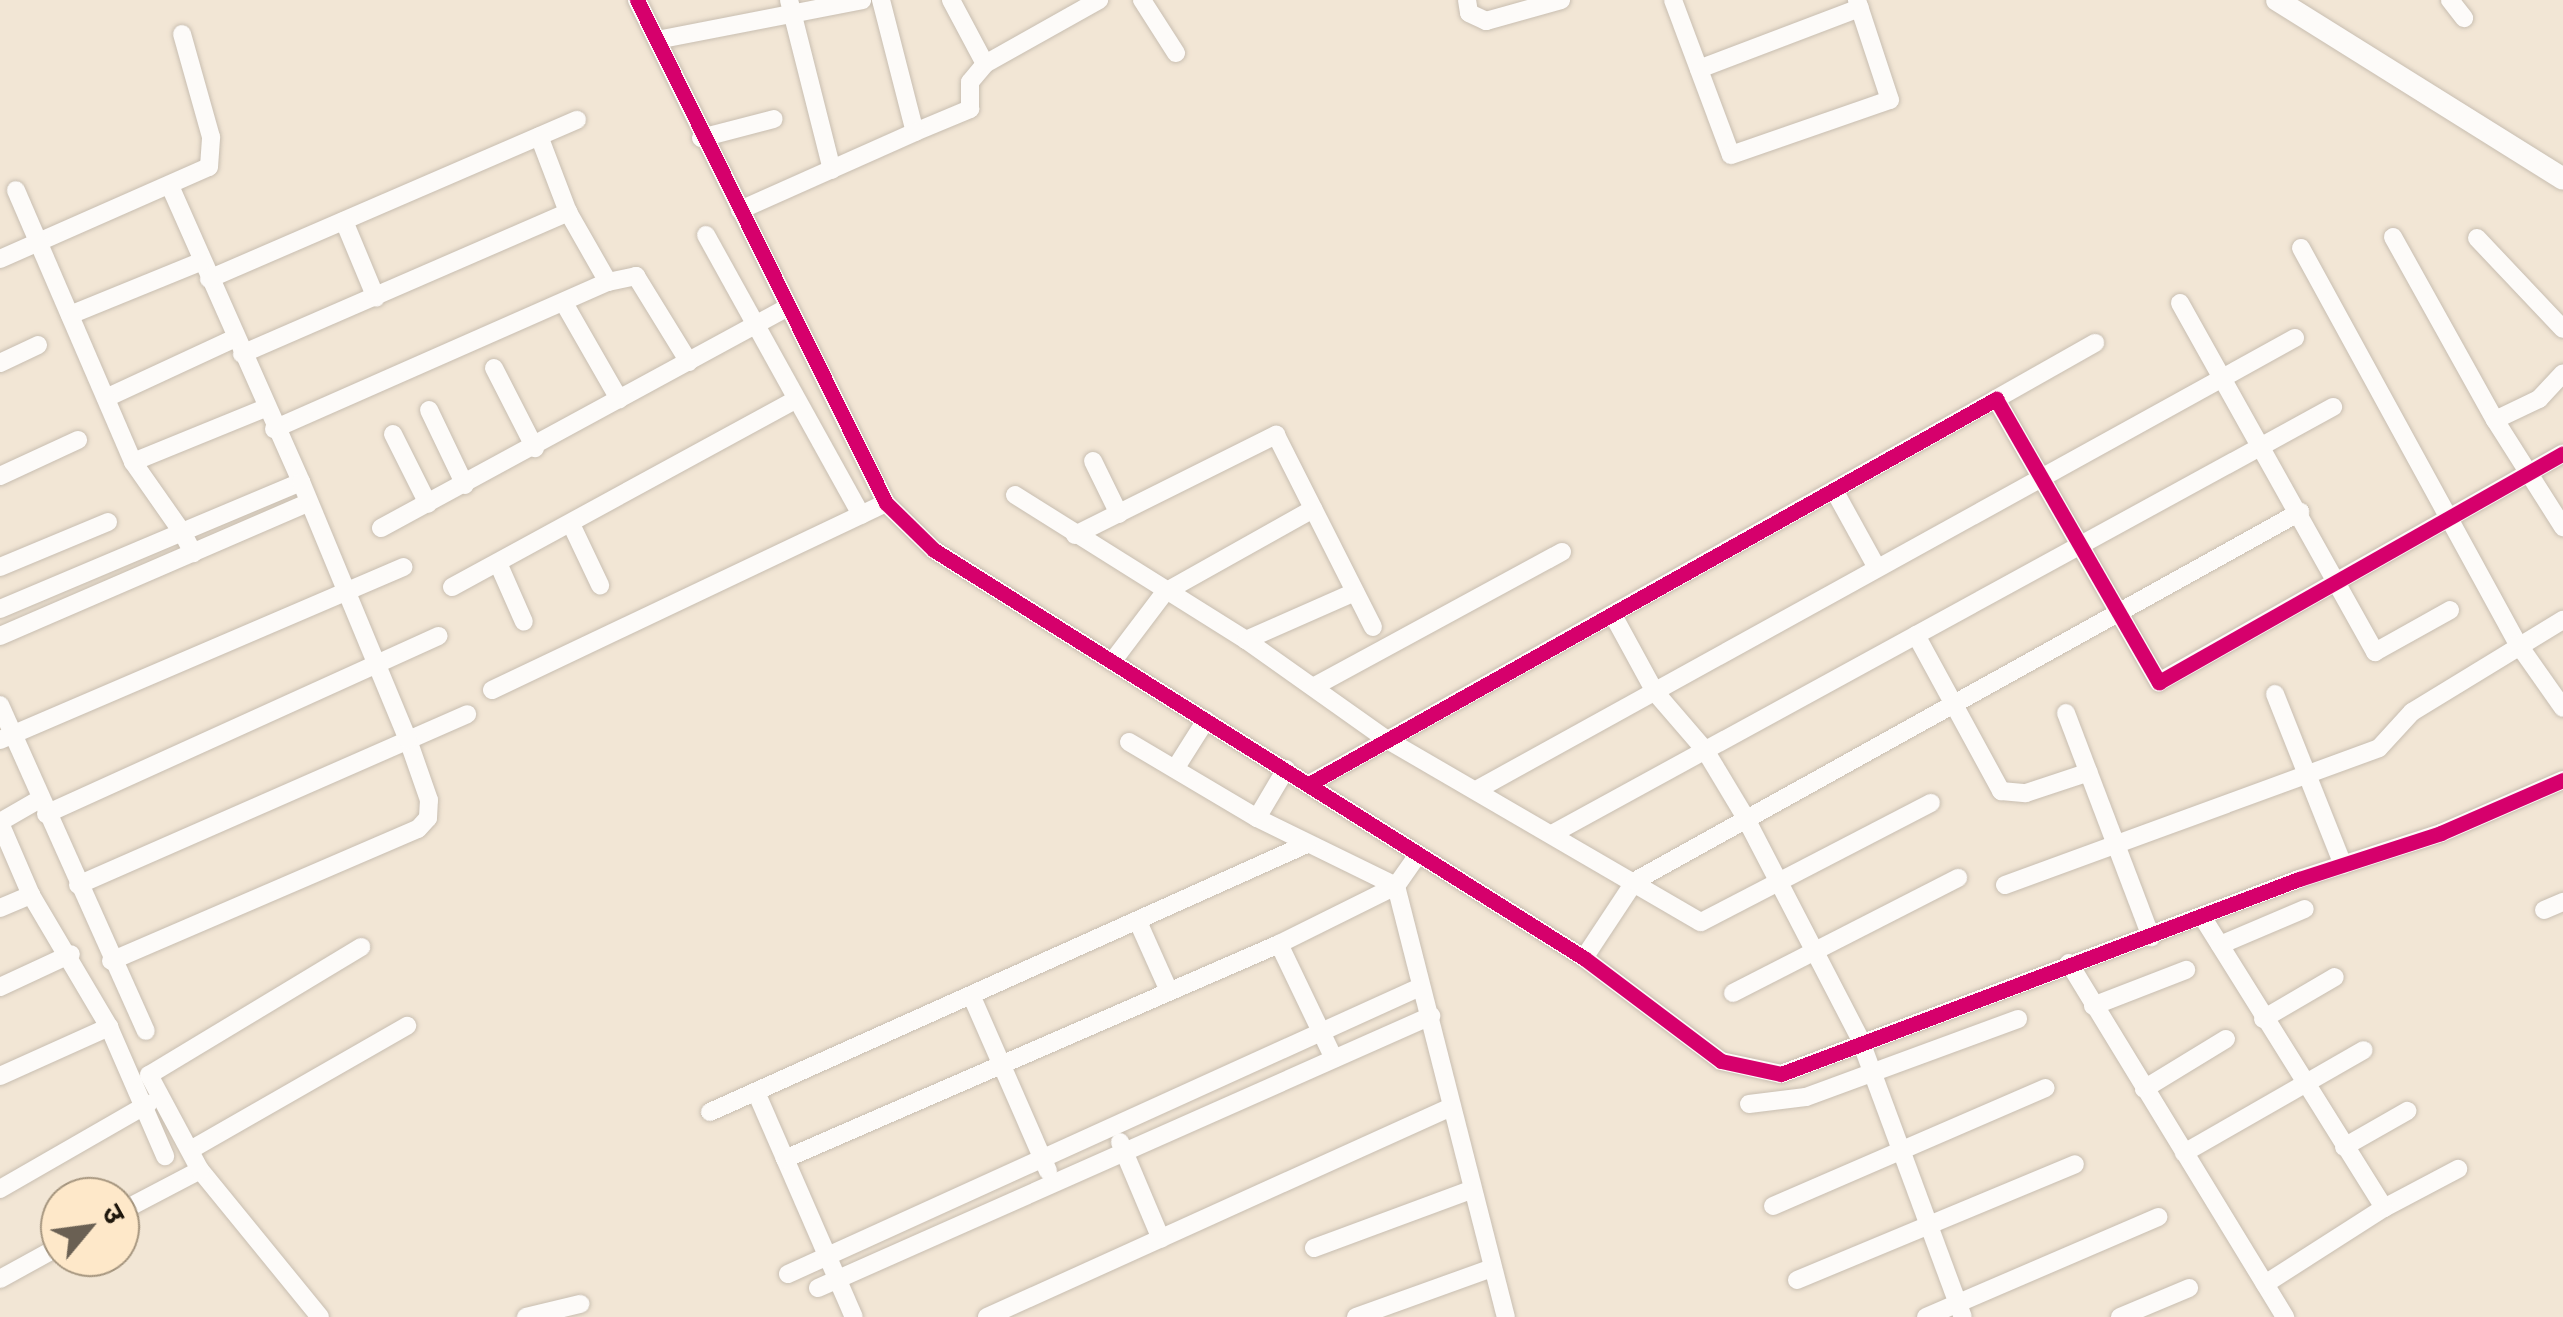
<!DOCTYPE html>
<meta charset="utf-8">
<style>
body{margin:0}
#map{position:relative;width:2563px;height:1317px;overflow:hidden;background:#f2e6d5;font-family:"Exo 2","Noto Sans Devanagari",sans-serif}
div>[style]{position:absolute}
.roads{filter:drop-shadow(0 0 2px #c8beb1) drop-shadow(0 0 2px #c8beb1)}
.street>*{height:18px;margin:-9px;padding:0 9px;transform-origin:9px;border-radius:9px;background:#fdfbf9}
.secondary>*{height:22px;margin:-11px;padding:0 11px;transform-origin:11px;border-radius:11px;background:#fdfbf9}
.cycleway>*{height:15px;margin:-7.5px;padding:0 7.5px;transform-origin:7.5px;border-radius:7.5px;background:#d6006c}
span{translate:-50% -50%;white-space:nowrap;text-align:center;line-height:1.15;-webkit-text-stroke:8px #fee8c9;paint-order:stroke}
.north{position:absolute;left:40px;top:1177px;width:100px;height:100px;box-sizing:border-box;background:#fee8c9;border:2px solid #a5957e;border-radius:50%;rotate:61deg;font-size:28px;font-weight:700;line-height:40px;text-align:center;color:#20180d}
.north::after{content:'';display:block;margin:auto;width:35px;height:45px;background:#6a6053;clip-path:polygon(50% 0,100% 100%,50% 72%,0 100%)}
</style>
<div id="map">
<div class="roads">
<div class="street">
<div style="left:637px;top:0;width:561px;rotate:63.66deg"></div>
<div style="left:886px;top:503px;width:67px;rotate:44.4deg"></div>
<div style="left:934px;top:550px;width:767px;rotate:32.12deg"></div>
<div style="left:1584px;top:958px;width:171px;rotate:36.9deg"></div>
<div style="left:1721px;top:1061px;width:61px;rotate:12.2deg"></div>
<div style="left:1781px;top:1074px;width:553px;rotate:-20.63deg"></div>
<div style="left:2299px;top:879px;width:149px;rotate:-17.9deg"></div>
<div style="left:2441px;top:833px;width:133px;rotate:-23.5deg"></div>
<div style="left:789px;top:0;width:175px;rotate:75.8deg"></div>
<div style="left:881px;top:0;width:136px;rotate:75.6deg"></div>
<div style="left:915px;top:132px;width:60px;rotate:-22.7deg"></div>
<div style="left:970px;top:109px;width:27px;rotate:-90deg"></div>
<div style="left:970px;top:82px;width:23px;rotate:-50deg"></div>
<div style="left:985px;top:64px;width:131px;rotate:-29.3deg"></div>
<div style="left:951px;top:0;width:72px;rotate:62deg"></div>
<div style="left:1142px;top:0;width:63px;rotate:57.3deg"></div>
<div style="left:1467px;top:0;width:13px;rotate:81deg"></div>
<div style="left:1469px;top:13px;width:19px;rotate:25deg"></div>
<div style="left:1486px;top:21px;width:78px;rotate:-15.6deg"></div>
<div style="left:1673px;top:0;width:165px;rotate:69.5deg"></div>
<div style="left:1731px;top:155px;width:168px;rotate:-19.1deg"></div>
<div style="left:1890px;top:100px;width:105px;rotate:-108.3deg"></div>
<div style="left:2450px;top:0;width:23px;rotate:52deg"></div>
<div style="left:657px;top:40px;width:209px;rotate:-11deg"></div>
<div style="left:1699px;top:69px;width:172px;rotate:-20.8deg"></div>
<div style="left:701px;top:138px;width:75px;rotate:-14.6deg"></div>
<div style="left:170px;top:186px;width:324px;rotate:66.1deg"></div>
<div style="left:301px;top:482px;width:129px;rotate:157.2deg"></div>
<div style="left:182px;top:532px;width:24px;rotate:62deg"></div>
<div style="left:740px;top:210px;width:192px;rotate:-24deg"></div>
<div style="left:344px;top:221px;width:83px;rotate:67.4deg"></div>
<div style="left:706px;top:235px;width:320px;rotate:61deg"></div>
<div style="left:2393px;top:237px;width:210px;rotate:60.9deg"></div>
<div style="left:2495px;top:420px;width:49px;rotate:-25.5deg"></div>
<div style="left:2539px;top:399px;width:35px;rotate:-47deg"></div>
<div style="left:2477px;top:238px;width:125px;rotate:46.6deg"></div>
<div style="left:2301px;top:248px;width:452px;rotate:61.3deg"></div>
<div style="left:2518px;top:644px;width:78px;rotate:54.9deg"></div>
<div style="left:0;top:259px;width:228px;rotate:-23.8deg"></div>
<div style="left:209px;top:167px;width:30px;rotate:-86deg"></div>
<div style="left:211px;top:137px;width:107px;rotate:-105.7deg"></div>
<div style="left:209px;top:279px;width:401px;rotate:-23.4deg"></div>
<div style="left:608px;top:282px;width:29px;rotate:-12deg"></div>
<div style="left:636px;top:276px;width:101px;rotate:58.4deg"></div>
<div style="left:564px;top:303px;width:111px;rotate:60.2deg"></div>
<div style="left:2180px;top:303px;width:400px;rotate:60.8deg"></div>
<div style="left:2375px;top:652px;width:86px;rotate:-29.2deg"></div>
<div style="left:70px;top:315px;width:143px;rotate:-22.2deg"></div>
<div style="left:242px;top:354px;width:356px;rotate:-23.5deg"></div>
<div style="left:0;top:363px;width:42px;rotate:-25.3deg"></div>
<div style="left:494px;top:368px;width:90px;rotate:62.9deg"></div>
<div style="left:106px;top:398px;width:142px;rotate:-24.9deg"></div>
<div style="left:1996px;top:399px;width:114px;rotate:-29.5deg"></div>
<div style="left:429px;top:410px;width:83px;rotate:64.4deg"></div>
<div style="left:2495px;top:420px;width:127px;rotate:57.6deg"></div>
<div style="left:274px;top:429px;width:365px;rotate:-23.8deg"></div>
<div style="left:608px;top:282px;width:81px;rotate:-119.7deg"></div>
<div style="left:568px;top:212px;width:81px;rotate:-110.9deg"></div>
<div style="left:393px;top:434px;width:78px;rotate:63.4deg"></div>
<div style="left:1093px;top:461px;width:59px;rotate:63.9deg"></div>
<div style="left:133px;top:462px;width:143px;rotate:-22.2deg"></div>
<div style="left:0;top:476px;width:86px;rotate:-24.8deg"></div>
<div style="left:1834px;top:490px;width:89px;rotate:61.1deg"></div>
<div style="left:1015px;top:495px;width:273px;rotate:32.1deg"></div>
<div style="left:1246px;top:640px;width:171px;rotate:35.3deg"></div>
<div style="left:1386px;top:739px;width:364px;rotate:30.2deg"></div>
<div style="left:1701px;top:922px;width:259px;rotate:-27.4deg"></div>
<div style="left:571px;top:524px;width:68px;rotate:64.6deg"></div>
<div style="left:381px;top:528px;width:462px;rotate:-28.5deg"></div>
<div style="left:1075px;top:535px;width:225px;rotate:-26.5deg"></div>
<div style="left:1276px;top:435px;width:215px;rotate:63.2deg"></div>
<div style="left:498px;top:563px;width:64px;rotate:66.2deg"></div>
<div style="left:0;top:567px;width:117px;rotate:-22.6deg"></div>
<div style="left:452px;top:587px;width:391px;rotate:-28.6deg"></div>
<div style="left:0;top:609px;width:198px;rotate:-22.9deg"></div>
<div style="left:182px;top:532px;width:85px;rotate:-125deg"></div>
<div style="left:133px;top:462px;width:296px;rotate:-113.3deg"></div>
<div style="left:1613px;top:615px;width:88px;rotate:61.4deg"></div>
<div style="left:1655px;top:692px;width:77px;rotate:49.2deg"></div>
<div style="left:1705px;top:750px;width:76px;rotate:59deg"></div>
<div style="left:1744px;top:815px;width:252px;rotate:62.6deg"></div>
<div style="left:1860px;top:1039px;width:296px;rotate:69.7deg"></div>
<div style="left:1916px;top:635px;width:178px;rotate:61.4deg"></div>
<div style="left:2001px;top:791px;width:25px;rotate:5deg"></div>
<div style="left:2026px;top:793px;width:66px;rotate:-18.4deg"></div>
<div style="left:0;top:636px;width:335px;rotate:-23.4deg"></div>
<div style="left:1246px;top:640px;width:119px;rotate:-23.8deg"></div>
<div style="left:1112px;top:662px;width:88px;rotate:-52.9deg"></div>
<div style="left:1165px;top:592px;width:170px;rotate:-29.3deg"></div>
<div style="left:1315px;top:686px;width:281px;rotate:-28.5deg"></div>
<div style="left:492px;top:690px;width:436px;rotate:-25.4deg"></div>
<div style="left:2275px;top:694px;width:184px;rotate:68.3deg"></div>
<div style="left:0;top:705px;width:357px;rotate:65.9deg"></div>
<div style="left:2066px;top:713px;width:240px;rotate:69.2deg"></div>
<div style="left:0;top:740px;width:439px;rotate:-23.2deg"></div>
<div style="left:1129px;top:742px;width:149px;rotate:30.7deg"></div>
<div style="left:1257px;top:818px;width:155px;rotate:26.1deg"></div>
<div style="left:1396px;top:886px;width:445px;rotate:75.7deg"></div>
<div style="left:1175px;top:769px;width:58px;rotate:-57.7deg"></div>
<div style="left:1309px;top:784px;width:788px;rotate:-29.27deg"></div>
<div style="left:1996px;top:399px;width:327px;rotate:60.1deg"></div>
<div style="left:2159px;top:682px;width:464px;rotate:-29.5deg"></div>
<div style="left:1480px;top:788px;width:931px;rotate:-28.91deg"></div>
<div style="left:46px;top:814px;width:431px;rotate:-24.4deg"></div>
<div style="left:1257px;top:818px;width:57px;rotate:-59.4deg"></div>
<div style="left:0;top:822px;width:46px;rotate:-29.9deg"></div>
<div style="left:0;top:823px;width:78px;rotate:66.7deg"></div>
<div style="left:31px;top:895px;width:153px;rotate:59.4deg"></div>
<div style="left:109px;top:1027px;width:141px;rotate:66.5deg"></div>
<div style="left:1554px;top:833px;width:888px;rotate:-28.67deg"></div>
<div style="left:78px;top:885px;width:425px;rotate:-23.7deg"></div>
<div style="left:2005px;top:885px;width:398px;rotate:-20.1deg"></div>
<div style="left:2379px;top:748px;width:49px;rotate:-47.5deg"></div>
<div style="left:2412px;top:712px;width:177px;rotate:-31.4deg"></div>
<div style="left:0;top:908px;width:34px;rotate:-23deg"></div>
<div style="left:2544px;top:910px;width:21px;rotate:-23deg"></div>
<div style="left:2203px;top:918px;width:342px;rotate:58deg"></div>
<div style="left:2384px;top:1208px;width:84px;rotate:-27.8deg"></div>
<div style="left:1139px;top:924px;width:73px;rotate:65.9deg"></div>
<div style="left:1279px;top:944px;width:127px;rotate:64.4deg"></div>
<div style="left:2220px;top:945px;width:92px;rotate:-23deg"></div>
<div style="left:1584px;top:958px;width:92px;rotate:-56.5deg"></div>
<div style="left:1635px;top:881px;width:761px;rotate:-29.03deg"></div>
<div style="left:111px;top:961px;width:334px;rotate:-23.3deg"></div>
<div style="left:418px;top:829px;width:15px;rotate:-48deg"></div>
<div style="left:428px;top:818px;width:18px;rotate:-87deg"></div>
<div style="left:429px;top:800px;width:64px;rotate:-109.3deg"></div>
<div style="left:408px;top:740px;width:279px;rotate:-112.5deg"></div>
<div style="left:2069px;top:963px;width:415px;rotate:58.6deg"></div>
<div style="left:0;top:987px;width:78px;rotate:-24.9deg"></div>
<div style="left:1733px;top:993px;width:253px;rotate:-27.1deg"></div>
<div style="left:972px;top:997px;width:190px;rotate:66.4deg"></div>
<div style="left:2093px;top:1006px;width:100px;rotate:-21.2deg"></div>
<div style="left:2263px;top:1019px;width:83px;rotate:-30.3deg"></div>
<div style="left:0;top:1076px;width:120px;rotate:-24.2deg"></div>
<div style="left:2144px;top:1089px;width:96px;rotate:-31.4deg"></div>
<div style="left:756px;top:1092px;width:245px;rotate:66.5deg"></div>
<div style="left:1749px;top:1104px;width:57px;rotate:-7deg"></div>
<div style="left:1806px;top:1097px;width:226px;rotate:-20.2deg"></div>
<div style="left:710px;top:1112px;width:654px;rotate:-24.18deg"></div>
<div style="left:1120px;top:1142px;width:105px;rotate:67.1deg"></div>
<div style="left:2344px;top:1147px;width:73px;rotate:-29.7deg"></div>
<div style="left:192px;top:1149px;width:248px;rotate:-29.8deg"></div>
<div style="left:2184px;top:1153px;width:207px;rotate:-29.8deg"></div>
<div style="left:785px;top:1159px;width:539px;rotate:-23.52deg"></div>
<div style="left:1279px;top:944px;width:131px;rotate:-26.4deg"></div>
<div style="left:1396px;top:886px;width:38px;rotate:-55deg"></div>
<div style="left:0;top:1189px;width:171px;rotate:-29.9deg"></div>
<div style="left:1773px;top:1206px;width:297px;rotate:-23.4deg"></div>
<div style="left:120px;top:1212px;width:90px;rotate:-27.7deg"></div>
<div style="left:1314px;top:1248px;width:167px;rotate:-20.3deg"></div>
<div style="left:788px;top:1274px;width:694px;rotate:-24.42deg"></div>
<div style="left:0;top:1279px;width:68px;rotate:-28.8deg"></div>
<div style="left:1797px;top:1280px;width:301px;rotate:-22.6deg"></div>
<div style="left:2265px;top:1284px;width:141px;rotate:-32.6deg"></div>
<div style="left:818px;top:1288px;width:671px;rotate:-23.93deg"></div>
<div style="left:320px;top:1317px;width:190px;rotate:-129.2deg"></div>
<div style="left:200px;top:1170px;width:108px;rotate:-118.2deg"></div>
<div style="left:149px;top:1075px;width:248px;rotate:-31.1deg"></div>
<div style="left:526px;top:1317px;width:56px;rotate:-13.5deg"></div>
<div style="left:987px;top:1317px;width:507px;rotate:-24.34deg"></div>
<div style="left:1356px;top:1317px;width:145px;rotate:-19.8deg"></div>
<div style="left:1926px;top:1317px;width:253px;rotate:-23.3deg"></div>
<div style="left:2120px;top:1317px;width:75px;rotate:-22.8deg"></div>
</div>
<div class="secondary">
<div style="left:2277px;top:0;width:337px;rotate:32deg"></div>
</div>
</div>
<div class="cycleway">
<div style="left:637px;top:0;width:561px;rotate:63.66deg"></div>
<div style="left:886px;top:503px;width:67px;rotate:44.4deg"></div>
<div style="left:934px;top:550px;width:767px;rotate:32.12deg"></div>
<div style="left:1584px;top:958px;width:171px;rotate:36.9deg"></div>
<div style="left:1721px;top:1061px;width:61px;rotate:12.2deg"></div>
<div style="left:1781px;top:1074px;width:553px;rotate:-20.63deg"></div>
<div style="left:2299px;top:879px;width:149px;rotate:-17.9deg"></div>
<div style="left:2441px;top:833px;width:133px;rotate:-23.5deg"></div>
<div style="left:1309px;top:784px;width:788px;rotate:-29.27deg"></div>
<div style="left:1996px;top:399px;width:327px;rotate:60.1deg"></div>
<div style="left:2159px;top:682px;width:464px;rotate:-29.5deg"></div>
</div>
<div class="north">उ</div>
</div>
